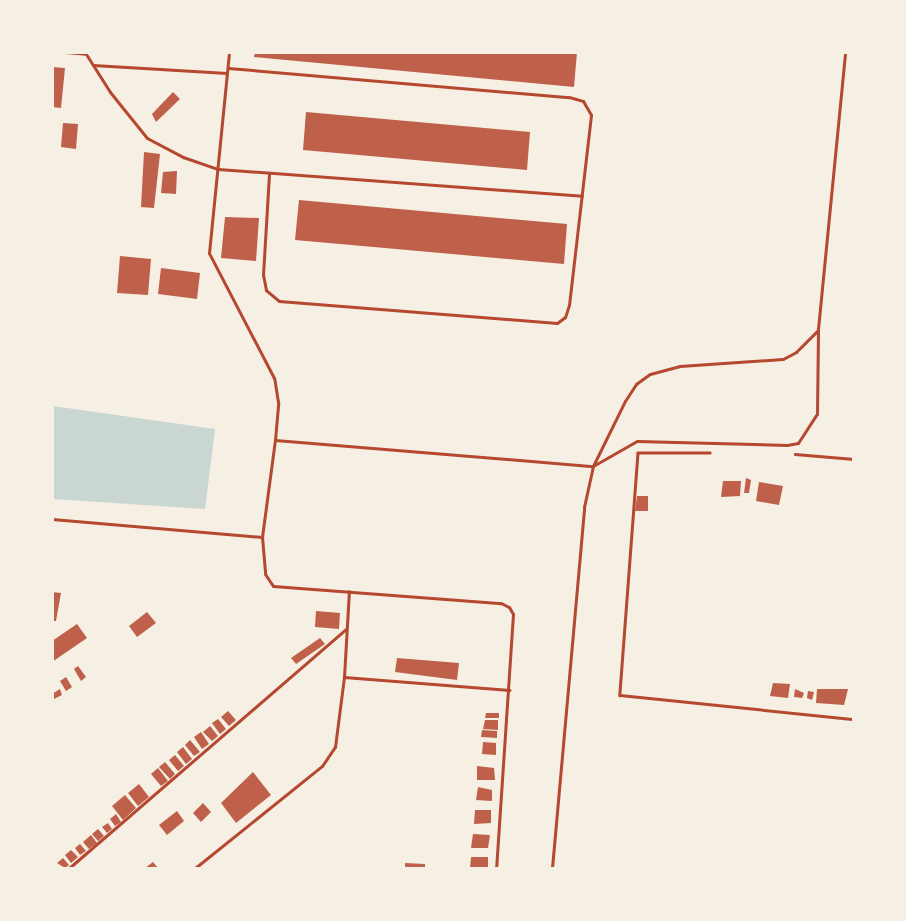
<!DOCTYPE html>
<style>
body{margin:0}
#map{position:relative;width:906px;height:921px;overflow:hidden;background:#f6efe4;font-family:Quicksand,sans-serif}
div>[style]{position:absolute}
.water>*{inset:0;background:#c9d6d2}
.building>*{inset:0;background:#bf614a}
.path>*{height:2.5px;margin:-1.25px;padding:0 1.25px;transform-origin:1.25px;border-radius:1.25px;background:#b5482f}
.service>*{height:3px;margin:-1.5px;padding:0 1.5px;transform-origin:1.5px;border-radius:1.5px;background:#b5482f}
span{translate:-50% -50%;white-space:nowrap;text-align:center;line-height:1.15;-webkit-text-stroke:5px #f6efe4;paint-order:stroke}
.frame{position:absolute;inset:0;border:54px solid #f6efe4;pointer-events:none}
</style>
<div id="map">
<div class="water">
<div style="clip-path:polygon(53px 406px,215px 429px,205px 509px,53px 499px)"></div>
</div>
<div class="building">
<div style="clip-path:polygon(255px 52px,577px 52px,574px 87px,254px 57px)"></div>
<div style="clip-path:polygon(52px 67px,65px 68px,61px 108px,52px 107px)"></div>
<div style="clip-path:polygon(173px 92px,180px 99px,156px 122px,152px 114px)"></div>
<div style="clip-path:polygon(306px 112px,530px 132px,527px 170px,303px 150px)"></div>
<div style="clip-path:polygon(63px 123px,78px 124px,76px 149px,61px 147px)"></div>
<div style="clip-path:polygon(144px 152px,160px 154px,154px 208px,141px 207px)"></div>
<div style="clip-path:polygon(177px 171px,176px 194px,161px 193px,163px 172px)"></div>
<div style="clip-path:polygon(299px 200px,567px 224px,564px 264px,295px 240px)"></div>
<div style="clip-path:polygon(225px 217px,259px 218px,256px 261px,221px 258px)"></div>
<div style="clip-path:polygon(120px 256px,151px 259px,148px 295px,117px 293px)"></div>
<div style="clip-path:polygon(161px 268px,200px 273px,197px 299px,158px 294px)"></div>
<div style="clip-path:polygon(746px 478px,751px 480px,749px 493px,744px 493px)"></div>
<div style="clip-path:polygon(723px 481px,741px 481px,740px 496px,721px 497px)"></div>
<div style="clip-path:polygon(759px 482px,783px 486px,779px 505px,756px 501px)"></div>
<div style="clip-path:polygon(637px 496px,648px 496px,648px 511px,635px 511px)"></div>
<div style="clip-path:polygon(52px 592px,61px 593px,56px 621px,52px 621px)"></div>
<div style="clip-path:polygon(316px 611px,340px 613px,339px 629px,315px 627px)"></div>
<div style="clip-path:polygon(147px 612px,156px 623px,137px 637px,129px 626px)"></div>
<div style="clip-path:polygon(77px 624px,87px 638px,52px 662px,52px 641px)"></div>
<div style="clip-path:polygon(320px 638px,325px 644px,296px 664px,291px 658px)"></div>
<div style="clip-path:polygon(397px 658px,459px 663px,457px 680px,395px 672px)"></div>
<div style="clip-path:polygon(78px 666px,86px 677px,81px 681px,74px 669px)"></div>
<div style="clip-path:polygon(66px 677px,72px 687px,66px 691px,60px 681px)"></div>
<div style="clip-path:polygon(773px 683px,790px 684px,788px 698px,770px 696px)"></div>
<div style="clip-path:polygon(60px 689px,62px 695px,52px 700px,52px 694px)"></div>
<div style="clip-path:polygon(795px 689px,804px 693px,802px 698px,794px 697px)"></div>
<div style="clip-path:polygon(817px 689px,848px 689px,844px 705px,816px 703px)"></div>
<div style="clip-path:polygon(808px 691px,814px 692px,812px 700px,807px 698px)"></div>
<div style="clip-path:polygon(228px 711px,236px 720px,229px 726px,221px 717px)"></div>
<div style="clip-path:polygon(486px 713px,499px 713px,499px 718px,485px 718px)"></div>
<div style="clip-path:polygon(218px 719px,226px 729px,220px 734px,212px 723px)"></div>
<div style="clip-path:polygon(485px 720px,498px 720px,498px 730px,483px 729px)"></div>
<div style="clip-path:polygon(210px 726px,218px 736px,212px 741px,203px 732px)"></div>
<div style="clip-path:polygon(482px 730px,497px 731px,497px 738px,481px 737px)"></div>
<div style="clip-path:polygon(201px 732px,209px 744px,202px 749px,194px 737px)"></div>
<div style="clip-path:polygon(190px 740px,200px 752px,194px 756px,185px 745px)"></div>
<div style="clip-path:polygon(483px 742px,496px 743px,496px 755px,482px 754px)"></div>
<div style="clip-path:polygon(183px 747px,192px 759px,186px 764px,177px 752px)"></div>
<div style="clip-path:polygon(175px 755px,184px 766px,178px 771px,169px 760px)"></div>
<div style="clip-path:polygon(165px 762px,175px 774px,170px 779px,159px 767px)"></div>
<div style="clip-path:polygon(477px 766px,494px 768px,495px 780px,477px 780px)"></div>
<div style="clip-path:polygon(158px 768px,168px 781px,161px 786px,151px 774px)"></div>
<div style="clip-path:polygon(253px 772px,271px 795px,236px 823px,221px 803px)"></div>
<div style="clip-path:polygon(139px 784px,149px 797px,138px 806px,128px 793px)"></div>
<div style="clip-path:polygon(478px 787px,492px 790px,492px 801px,476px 800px)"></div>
<div style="clip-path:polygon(125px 795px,136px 808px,123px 820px,112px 806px)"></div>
<div style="clip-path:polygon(203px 803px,211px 812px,201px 822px,193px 813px)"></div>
<div style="clip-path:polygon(475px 810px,491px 810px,491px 823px,474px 824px)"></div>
<div style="clip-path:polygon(177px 811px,184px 821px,167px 835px,159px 825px)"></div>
<div style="clip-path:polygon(116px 814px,121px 822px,115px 826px,110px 819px)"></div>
<div style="clip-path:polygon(108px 823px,112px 829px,107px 833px,102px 827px)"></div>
<div style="clip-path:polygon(98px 829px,104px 836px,98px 841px,92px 834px)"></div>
<div style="clip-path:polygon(473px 834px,490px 835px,488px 848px,471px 848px)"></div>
<div style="clip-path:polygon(91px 835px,97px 843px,89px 849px,83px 842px)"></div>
<div style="clip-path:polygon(80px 844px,86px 851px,80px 855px,75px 848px)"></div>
<div style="clip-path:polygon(71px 850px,78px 857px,71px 863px,65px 855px)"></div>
<div style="clip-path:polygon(471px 857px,488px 857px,488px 868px,470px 868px)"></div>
<div style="clip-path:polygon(63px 858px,69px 865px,65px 868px,57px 863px)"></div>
<div style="clip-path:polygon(153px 862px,158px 868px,145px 868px)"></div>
<div style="clip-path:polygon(405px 863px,425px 864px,425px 868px,405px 868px)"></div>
</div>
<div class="path">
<div style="left:710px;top:453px;width:72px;rotate:180deg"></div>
<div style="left:638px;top:453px;width:243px;rotate:94.3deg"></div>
<div style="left:620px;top:695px;width:235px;rotate:5.9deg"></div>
<div style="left:795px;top:454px;width:59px;rotate:4.8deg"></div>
</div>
<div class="service">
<div style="left:65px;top:52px;width:21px;rotate:5deg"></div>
<div style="left:86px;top:54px;width:45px;rotate:57.7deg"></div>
<div style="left:110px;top:92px;width:59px;rotate:51.2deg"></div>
<div style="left:147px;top:138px;width:41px;rotate:27.8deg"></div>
<div style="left:183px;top:157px;width:37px;rotate:19deg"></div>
<div style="left:218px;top:169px;width:365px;rotate:4.2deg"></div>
<div style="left:93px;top:65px;width:134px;rotate:3.4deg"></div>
<div style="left:228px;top:68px;width:342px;rotate:4.9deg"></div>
<div style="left:569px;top:97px;width:15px;rotate:16deg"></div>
<div style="left:583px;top:101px;width:16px;rotate:60deg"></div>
<div style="left:591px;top:115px;width:191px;rotate:96.6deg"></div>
<div style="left:569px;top:305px;width:13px;rotate:108deg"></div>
<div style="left:565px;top:317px;width:10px;rotate:143deg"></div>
<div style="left:557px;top:323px;width:279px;rotate:-175.5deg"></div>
<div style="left:279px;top:301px;width:17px;rotate:-140deg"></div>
<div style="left:266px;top:290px;width:15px;rotate:-101deg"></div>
<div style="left:263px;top:275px;width:102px;rotate:-86.6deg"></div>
<div style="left:275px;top:440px;width:319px;rotate:4.7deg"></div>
<div style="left:593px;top:466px;width:51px;rotate:-29.6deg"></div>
<div style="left:637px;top:441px;width:150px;rotate:1.5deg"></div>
<div style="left:787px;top:445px;width:11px;rotate:-10deg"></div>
<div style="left:798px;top:443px;width:35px;rotate:-57deg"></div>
<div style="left:817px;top:414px;width:85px;rotate:-89.3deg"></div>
<div style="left:818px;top:329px;width:278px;rotate:-84.4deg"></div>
<div style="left:52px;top:519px;width:211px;rotate:4.9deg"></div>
<div style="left:262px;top:537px;width:98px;rotate:-82.4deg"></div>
<div style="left:275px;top:440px;width:38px;rotate:-85deg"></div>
<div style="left:278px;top:402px;width:24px;rotate:-99deg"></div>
<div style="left:274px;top:378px;width:141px;rotate:-117.5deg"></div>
<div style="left:209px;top:253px;width:202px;rotate:-84.3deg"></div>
<div style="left:262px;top:537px;width:37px;rotate:85deg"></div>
<div style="left:265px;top:574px;width:14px;rotate:56deg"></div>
<div style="left:273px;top:586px;width:229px;rotate:4.3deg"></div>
<div style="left:501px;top:603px;width:9px;rotate:27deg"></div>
<div style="left:509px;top:607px;width:8px;rotate:60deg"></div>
<div style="left:513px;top:614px;width:255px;rotate:93.8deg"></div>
<div style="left:344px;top:677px;width:166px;rotate:4.5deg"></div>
<div style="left:69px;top:868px;width:366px;rotate:-40.8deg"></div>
<div style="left:195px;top:868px;width:163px;rotate:-38.8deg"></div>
<div style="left:322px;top:766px;width:23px;rotate:-56deg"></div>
<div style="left:335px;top:747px;width:71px;rotate:-82.7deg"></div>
<div style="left:344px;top:677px;width:86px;rotate:-86.7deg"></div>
<div style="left:552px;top:868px;width:362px;rotate:-84.9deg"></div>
<div style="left:584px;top:507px;width:42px;rotate:-77.6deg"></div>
<div style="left:593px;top:466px;width:72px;rotate:-63.8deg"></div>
<div style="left:625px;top:401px;width:20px;rotate:-57deg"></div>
<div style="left:636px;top:384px;width:17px;rotate:-36deg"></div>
<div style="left:650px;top:374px;width:31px;rotate:-15deg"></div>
<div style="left:680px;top:366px;width:103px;rotate:-3.9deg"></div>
<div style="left:783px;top:359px;width:15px;rotate:-28deg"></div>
<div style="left:796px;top:352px;width:31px;rotate:-45deg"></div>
</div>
<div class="frame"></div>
</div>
